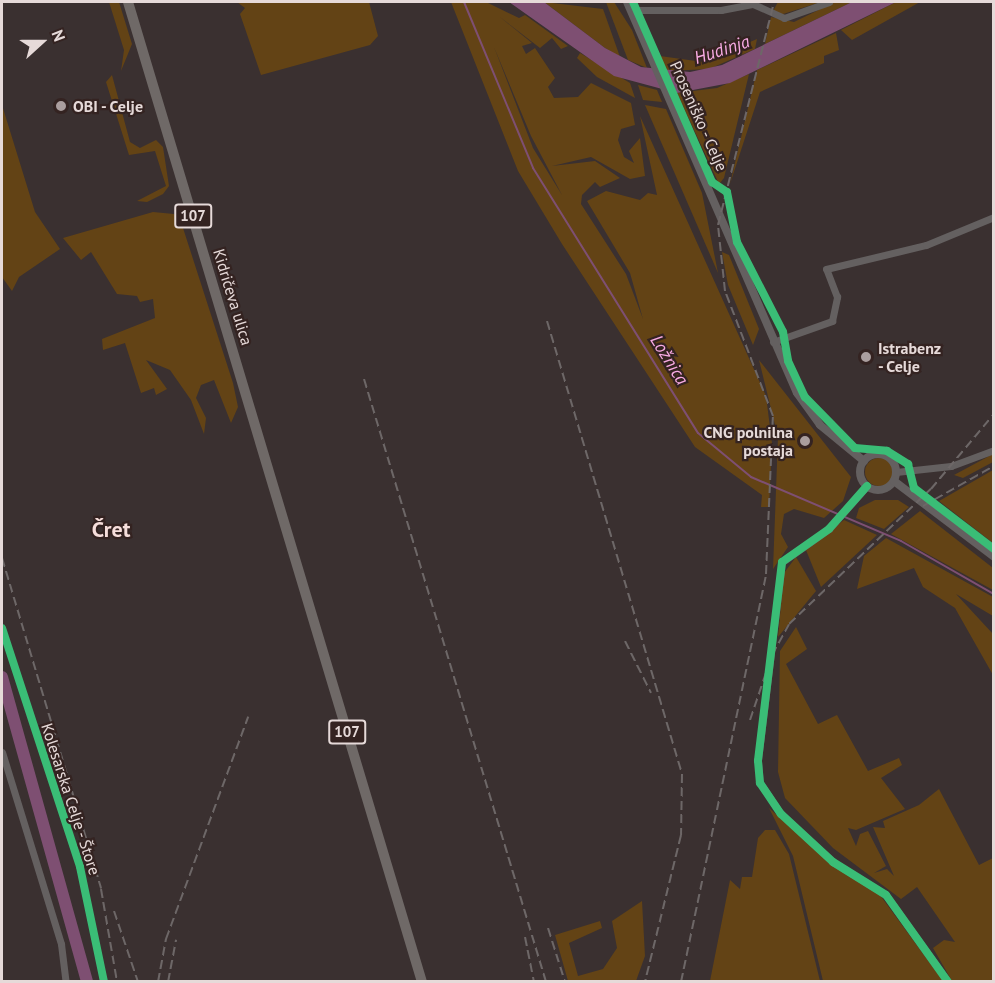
<!DOCTYPE html>
<meta charset="utf-8">
<style>
body{margin:0}
#map{position:relative;width:995px;height:983px;overflow:hidden;background:#3a3030;font-family:"PT Sans",sans-serif}
div>[style]{position:absolute}
.green>*{inset:0;background:#634315}
.round{border-radius:50%}
.water>*{inset:0;background:#7e4f72}
.stream>*{height:2px;margin:-1px;padding:0 1px;transform-origin:1px;border-radius:1px;background:#7e4f72}
.river>*{height:12px;margin:-6px;padding:0 6px;transform-origin:6px;border-radius:6px;background:#7e4f72}
.minor>*{height:7px;margin:-3.5px;padding:0 3.5px;transform-origin:3.5px;border-radius:3.5px;background:#646060}
.tertiary>*{height:8px;margin:-4px;padding:0 4px;transform-origin:4px;border-radius:4px;background:#646060}
.tertiary>.ring{margin:-4px;padding:0;box-sizing:content-box;background:none;border:8px solid #646060;border-radius:50%}
.primary>*{height:10px;margin:-5px;padding:0 5px;transform-origin:5px;border-radius:5px;background:#6f6967}
.rail>*{height:2px;margin-top:-1px;transform-origin:0;background:repeating-linear-gradient(90deg,#6d6767 0 9px,transparent 0 13.5px)}
.cycleway>*{height:8px;margin:-4px;padding:0 4px;transform-origin:4px;border-radius:4px;background:#3abd76}
.dots>*{width:16px;height:16px;translate:-50% -50%;box-sizing:border-box;border:3px solid #342321;border-radius:50%}
span{translate:-50% -50%;white-space:nowrap;text-align:center;line-height:1.15;-webkit-text-stroke:4.5px #342321;paint-order:stroke}
.shield-label span{padding:2px 4px;background:#342321;border:2px solid;border-radius:4px;-webkit-text-stroke-width:0}
.shield-label{font-size:15px;color:#e6dad9;font-weight:700}
.poi-label{font-size:16px;color:#e6dad9;font-weight:700}
.left{translate:0 -50%;text-align:left}
.right{translate:-100% -50%;text-align:right}
.street-label{font-size:16px;color:#e6dad9}
.water-label{font-size:18px;color:#f8aae3;font-style:italic}
.district-label{font-size:22px;color:#f6dedb;font-weight:700}
.frame{position:absolute;inset:0;border:3px solid #e6dad9;pointer-events:none}
.north{position:absolute;left:12px;top:12px;width:60px;height:60px;-webkit-text-stroke:4px #342321;paint-order:stroke;rotate:69deg;font-size:16px;font-weight:700;line-height:24px;text-align:center;color:#e6dad9}
.north::after{content:'';display:block;margin:auto;width:21px;height:27px;background:#e6dad9;clip-path:polygon(50% 0,100% 100%,50% 72%,0 100%)}
</style>
<div id="map">
<div class="green">
<div style="clip-path:polygon(109px 2px,119px 2px,132px 44px,121px 71px,124px 50px)"></div>
<div style="clip-path:polygon(237px 2px,369px 2px,378px 36px,370px 45px,261px 75px,240px 14px,245px 8px)"></div>
<div style="clip-path:polygon(evenodd,451px 2px,486px 2px,519px 18px,525px 15px,568px 46px,561px 49px,552px 38px,540px 48px,500px 17px,532px 43px,522px 46px,526px 54px,535px 48px,555px 78px,548px 87px,554px 98px,578px 97px,591px 83px,631px 103px,635px 125px,621px 129px,618px 140px,624px 157px,634px 163px,629px 151px,640px 138px,645px 176px,630px 179px,591px 157px,552px 166px,595px 161px,620px 178px,600px 187px,595px 182px,582px 195px,581px 204px,626px 274px,643px 319px,630px 273px,587px 201px,606px 191px,640px 200px,648px 193px,657px 195px,640px 116px,766px 396px,772px 443px,769px 507px,761px 507px,762px 495px,695px 447px,562px 244px,518px 171px,451px 2px,494px 47px,531px 136px,562px 195px,533px 148px,494px 47px)"></div>
<div style="clip-path:polygon(544px 2px,603px 9px,620px 57px,605px 48px)"></div>
<div style="clip-path:polygon(606px 2px,614px 2px,632px 30px,647px 68px,628px 60px)"></div>
<div style="clip-path:polygon(778px 2px,821px 2px,780px 15px,773px 11px)"></div>
<div style="clip-path:polygon(835px 2px,852px 2px,765px 44px,771px 17px,794px 22px)"></div>
<div style="clip-path:polygon(896px 2px,920px 2px,852px 40px,841px 30px)"></div>
<div style="clip-path:polygon(836px 33px,839px 50px,824px 56px,824px 63px,760px 92px,730px 184px,757px 70px)"></div>
<div style="clip-path:polygon(757px 39px,755px 49px,709px 69px,667px 71px,660px 56px,703px 62px)"></div>
<div style="clip-path:polygon(580px 53px,630px 83px,635px 98px,597px 77px,577px 58px)"></div>
<div style="clip-path:polygon(749px 74px,724px 178px,719px 184px,677px 93px,717px 88px)"></div>
<div style="clip-path:polygon(112px 75px,130px 142px,140px 148px,156px 140px,163px 147px,169px 186px,163px 194px,147px 202px,137px 201px,166px 186px,155px 151px,129px 155px,106px 82px)"></div>
<div style="clip-path:polygon(638px 85px,657px 90px,662px 102px,643px 100px)"></div>
<div style="clip-path:polygon(2px 105px,35px 212px,60px 249px,19px 277px,12px 291px,2px 277px)"></div>
<div style="clip-path:polygon(645px 105px,666px 109px,702px 193px,718px 273px)"></div>
<div style="clip-path:polygon(153px 212px,174px 214px,183px 228px,233px 383px,238px 407px,231px 423px,214px 380px,201px 385px,196px 398px,206px 418px,204px 434px,191px 400px,170px 370px,146px 360px,167px 389px,156px 395px,154px 388px,141px 393px,125px 343px,103px 350px,102px 339px,155px 318px,153px 299px,140px 302px,137px 296px,117px 294px,91px 252px,81px 260px,63px 238px)"></div>
<div style="clip-path:polygon(722px 252px,729px 255px,759px 329px,753px 345px,728px 285px)"></div>
<div style="clip-path:polygon(759px 360px,851px 477px,843px 501px,824px 518px,794px 509px,784px 514px,781px 534px,788px 547px,773px 569px,778px 437px)"></div>
<div style="clip-path:polygon(993px 454px,993px 462px,963px 478px,954px 475px)"></div>
<div class="round" style="left:865px;top:458px;width:28px;height:28px"></div>
<div style="clip-path:polygon(993px 470px,993px 543px,939px 501px)"></div>
<div style="clip-path:polygon(875px 500px,898px 500px,909px 507px,884px 529px,856px 518px,859px 508px)"></div>
<div style="clip-path:polygon(920px 511px,993px 568px,993px 590px,891px 534px)"></div>
<div style="clip-path:polygon(844px 520px,877px 535px,821px 587px,806px 550px)"></div>
<div style="clip-path:polygon(886px 538px,993px 597px,993px 616px,956px 594px,993px 634px,993px 675px,955px 608px,923px 587px,914px 568px,857px 589px,864px 556px)"></div>
<div style="clip-path:polygon(796px 557px,816px 591px,778px 637px,784px 573px)"></div>
<div style="clip-path:polygon(796px 627px,807px 649px,786px 664px,818px 724px,837px 715px,868px 771px,899px 758px,902px 765px,881px 778px,905px 809px,856px 830px,848px 828px,856px 846px,860px 834px,868px 831px,886px 866px,874px 873px,887px 869px,894px 876px,873px 827px,885px 828px,883px 821px,919px 805px,939px 789px,979px 865px,993px 858px,993px 981px,952px 981px,933px 948px,944px 940px,955px 942px,917px 887px,901px 899px,833px 848px,785px 798px,778px 772px,780px 651px)"></div>
<div style="clip-path:polygon(769px 808px,832px 865px,880px 895px,943px 981px,823px 981px,793px 856px)"></div>
<div style="clip-path:polygon(765px 830px,775px 830px,789px 854px,820px 981px,710px 981px,730px 880px,740px 889px,742px 877px,752px 877px,758px 838px)"></div>
<div style="clip-path:polygon(642px 901px,645px 956px,636px 981px,568px 981px,555px 935px,600px 921px,602px 928px,569px 943px,578px 976px,603px 969px,617px 948px,612px 921px)"></div>
</div>
<div class="water">
<div style="clip-path:polygon(509px 2px,544px 2px,605px 48px,641px 67px,690px 72px,722px 65px,852px 2px,896px 2px,730px 83px,677px 93px,614px 76px)"></div>
</div>
<div class="stream">
<div style="left:464px;top:2px;width:180px;rotate:67.4deg"></div>
<div style="left:533px;top:168px;width:312px;rotate:58.1deg"></div>
<div style="left:698px;top:433px;width:69px;rotate:39.7deg"></div>
<div style="left:751px;top:477px;width:163px;rotate:23.1deg"></div>
<div style="left:901px;top:541px;width:107px;rotate:29.7deg"></div>
</div>
<div class="river">
<div style="left:2px;top:677px;width:317px;rotate:74.4deg"></div>
</div>
<div class="minor">
<div style="left:631px;top:10px;width:90px"></div>
<div style="left:721px;top:10px;width:33px;rotate:-11deg"></div>
<div style="left:753px;top:4px;width:34px;rotate:24deg"></div>
<div style="left:784px;top:18px;width:48px;rotate:-19.6deg"></div>
<div style="left:773px;top:342px;width:63px;rotate:-19.6deg"></div>
<div style="left:832px;top:321px;width:25px;rotate:-78deg"></div>
<div style="left:837px;top:297px;width:30px;rotate:-111deg"></div>
<div style="left:826px;top:269px;width:103px;rotate:-13.5deg"></div>
<div style="left:926px;top:245px;width:74px;rotate:-22.4deg"></div>
<div style="left:896px;top:472px;width:55px;rotate:-6.2deg"></div>
<div style="left:951px;top:466px;width:46px;rotate:-20.4deg"></div>
<div style="left:867px;top:486px;width:57px;rotate:131.5deg"></div>
<div style="left:829px;top:529px;width:57px;rotate:144.9deg"></div>
<div style="left:782px;top:562px;width:200px;rotate:96.9deg"></div>
<div style="left:758px;top:761px;width:22px;rotate:85deg"></div>
<div style="left:760px;top:783px;width:37px;rotate:56deg"></div>
<div style="left:781px;top:814px;width:71px;rotate:42.7deg"></div>
<div style="left:833px;top:862px;width:62px;rotate:31.9deg"></div>
<div style="left:886px;top:895px;width:107px;rotate:54.5deg"></div>
<div style="left:2px;top:752px;width:201px;rotate:72.9deg"></div>
<div style="left:61px;top:944px;width:38px;rotate:83deg"></div>
</div>
<div class="tertiary">
<div style="left:627px;top:2px;width:426px;rotate:66.5deg"></div>
<div style="left:797px;top:393px;width:39px;rotate:54deg"></div>
<div style="left:820px;top:425px;width:57px;rotate:39.3deg"></div>
<div class="ring" style="left:860px;top:454px;width:28px;height:28px"></div>
<div style="left:894px;top:481px;width:126px;rotate:37.2deg"></div>
</div>
<div class="primary">
<div style="left:128px;top:2px;width:1023px;rotate:73.3deg"></div>
</div>
<div class="rail">
<div style="left:547px;top:321px;width:473px;rotate:73.4deg"></div>
<div style="left:682px;top:774px;width:61px;rotate:90.9deg"></div>
<div style="left:681px;top:835px;width:151px;rotate:103.8deg"></div>
<div style="left:364px;top:379px;width:630px;rotate:73.2deg"></div>
<div style="left:923px;top:506px;width:81px;rotate:-29.4deg"></div>
<div style="left:2px;top:558px;width:345px;rotate:73.3deg"></div>
<div style="left:101px;top:889px;width:94px;rotate:80.2deg"></div>
<div style="left:625px;top:641px;width:58px;rotate:63.4deg"></div>
<div style="left:750px;top:720px;width:69px;rotate:-71.3deg"></div>
<div style="left:772px;top:655px;width:35px;rotate:-61deg"></div>
<div style="left:789px;top:624px;width:196px;rotate:-43.6deg"></div>
<div style="left:931px;top:489px;width:98px;rotate:-50deg"></div>
<div style="left:114px;top:911px;width:75px;rotate:71.3deg"></div>
<div style="left:548px;top:928px;width:57px;rotate:72.5deg"></div>
<div style="left:525px;top:937px;width:46px;rotate:78.7deg"></div>
<div style="left:158px;top:982px;width:44px;rotate:-79.5deg"></div>
<div style="left:166px;top:939px;width:237px;rotate:-69.7deg"></div>
<div style="left:168px;top:982px;width:43px;rotate:-79.2deg"></div>
<div style="left:681px;top:982px;width:417px;rotate:-78.2deg"></div>
<div style="left:766px;top:574px;width:158px;rotate:-87.5deg"></div>
<div style="left:773px;top:416px;width:134px;rotate:-111deg"></div>
<div style="left:725px;top:291px;width:66px;rotate:-96.1deg"></div>
<div style="left:718px;top:225px;width:230px;rotate:-75.9deg"></div>
</div>
<div class="cycleway">
<div style="left:633px;top:2px;width:197px;rotate:66.3deg"></div>
<div style="left:712px;top:182px;width:18px;rotate:34deg"></div>
<div style="left:727px;top:192px;width:51px;rotate:78.7deg"></div>
<div style="left:737px;top:242px;width:101px;rotate:62.9deg"></div>
<div style="left:783px;top:332px;width:29px;rotate:80deg"></div>
<div style="left:788px;top:361px;width:40px;rotate:65deg"></div>
<div style="left:805px;top:397px;width:71px;rotate:45.6deg"></div>
<div style="left:855px;top:448px;width:32px;rotate:5deg"></div>
<div style="left:887px;top:451px;width:25px;rotate:32deg"></div>
<div style="left:908px;top:464px;width:25px;rotate:76deg"></div>
<div style="left:914px;top:488px;width:101px;rotate:37.3deg"></div>
<div style="left:867px;top:486px;width:57px;rotate:131.5deg"></div>
<div style="left:829px;top:529px;width:57px;rotate:144.9deg"></div>
<div style="left:782px;top:562px;width:200px;rotate:96.9deg"></div>
<div style="left:758px;top:761px;width:22px;rotate:85deg"></div>
<div style="left:760px;top:783px;width:37px;rotate:56deg"></div>
<div style="left:781px;top:814px;width:71px;rotate:42.7deg"></div>
<div style="left:833px;top:862px;width:62px;rotate:31.9deg"></div>
<div style="left:886px;top:895px;width:107px;rotate:54.5deg"></div>
<div style="left:2px;top:628px;width:251px;rotate:71.9deg"></div>
<div style="left:80px;top:867px;width:117px;rotate:78.2deg"></div>
</div>
<div class="dots">
<div style="left:61px;top:106px;background:#aa9e9e"></div>
<div style="left:866px;top:357px;background:#aa9e9e"></div>
<div style="left:805px;top:441px;background:#aa9e9e"></div>
</div>
<div class="shield-label">
<span style="left:193px;top:216px">107</span>
<span style="left:347px;top:732px">107</span>
</div>
<div class="poi-label">
<span class="left" style="left:73px;top:106px">OBI - Celje</span>
<span class="left" style="left:878px;top:357px">Istrabenz<br>- Celje</span>
<span class="right" style="left:793px;top:441px">CNG polnilna<br>postaja</span>
</div>
<div class="street-label">
<span style="left:699px;top:116px;rotate:66deg">Proseniško - Celje</span>
<span style="left:233px;top:297px;rotate:73deg">Kidričeva ulica</span>
<span style="left:71px;top:799px;rotate:72deg">Kolesarska Celje - Štore</span>
</div>
<div class="water-label">
<span style="left:722px;top:50px;rotate:-18deg">Hudinja</span>
<span style="left:669px;top:360px;rotate:58deg">Ložnica</span>
</div>
<div class="district-label">
<span style="left:111px;top:530px">Čret</span>
</div>
<div class="frame"></div>
<div class="north">N</div>
</div>
